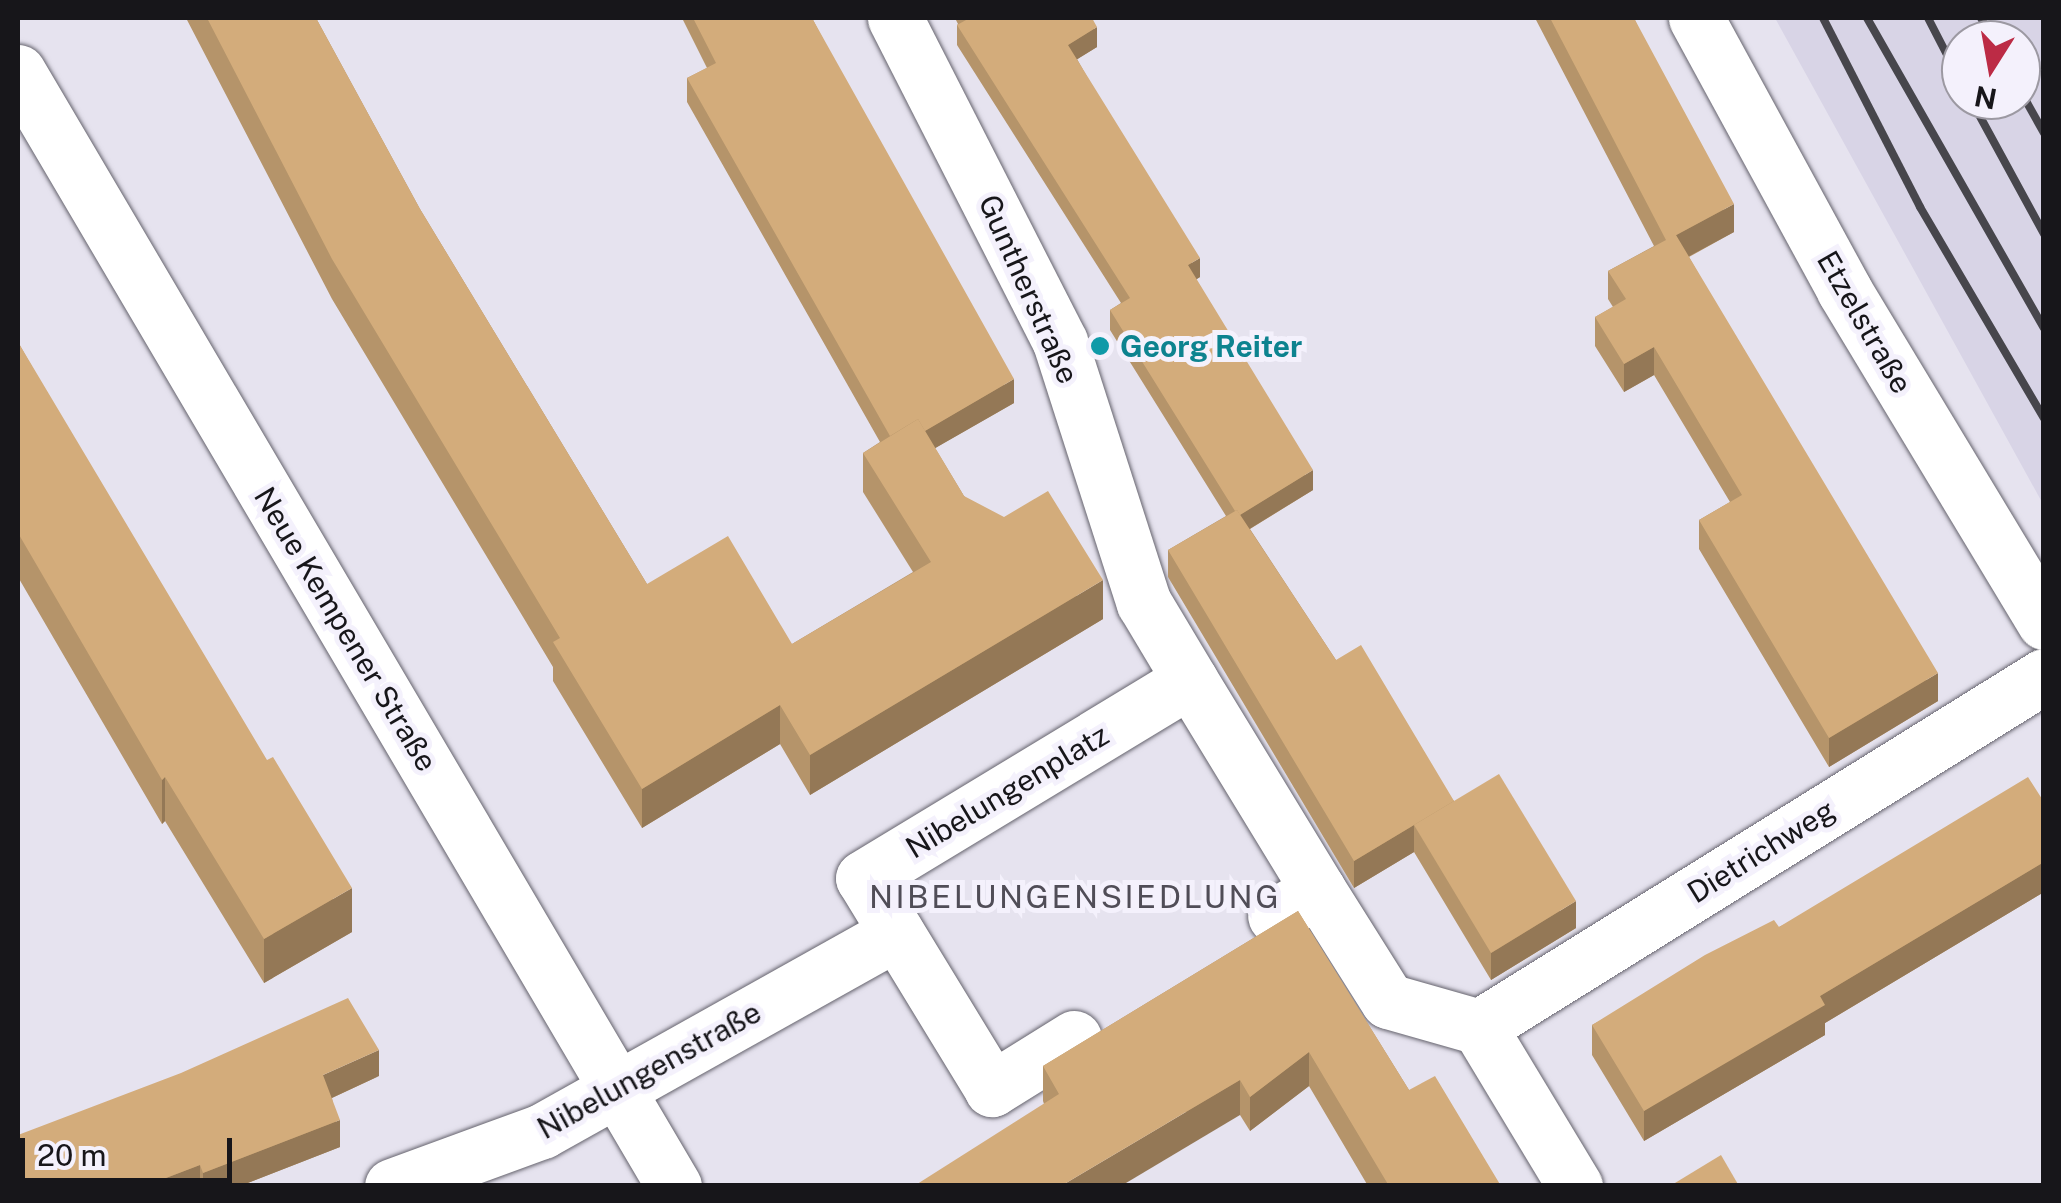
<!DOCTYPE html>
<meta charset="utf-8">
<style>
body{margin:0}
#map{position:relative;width:2061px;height:1203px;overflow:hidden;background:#e6e3ef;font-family:"Public Sans",sans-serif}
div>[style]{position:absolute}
.built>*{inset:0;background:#d8d4e6}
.roads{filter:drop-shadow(0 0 2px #65636d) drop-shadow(0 0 2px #65636d)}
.minor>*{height:55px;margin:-27.5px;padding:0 27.5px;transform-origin:27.5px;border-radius:27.5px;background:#fff}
.rail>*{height:8px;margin:-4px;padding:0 4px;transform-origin:4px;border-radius:4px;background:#47464c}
.wall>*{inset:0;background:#b5946a}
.shaded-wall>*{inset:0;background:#947856}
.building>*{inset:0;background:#d3ac7b}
.dots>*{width:28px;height:28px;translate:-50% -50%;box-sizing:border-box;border:5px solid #f4f1fc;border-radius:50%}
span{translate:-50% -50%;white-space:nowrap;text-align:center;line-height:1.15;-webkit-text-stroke:10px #f4f1fc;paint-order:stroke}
.street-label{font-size:30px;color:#17161a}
.culture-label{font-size:30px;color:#0d838f;font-weight:700}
.left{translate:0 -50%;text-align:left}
.neighbourhood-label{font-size:32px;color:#504d57;letter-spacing:2.5px}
.frame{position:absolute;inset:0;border:20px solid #17161a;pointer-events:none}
.north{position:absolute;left:1941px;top:20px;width:100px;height:100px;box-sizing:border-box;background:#f4f1fc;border:2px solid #9c99a2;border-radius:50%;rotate:191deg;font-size:28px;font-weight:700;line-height:40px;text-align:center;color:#17161a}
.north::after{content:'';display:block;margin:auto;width:35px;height:45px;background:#bc2b45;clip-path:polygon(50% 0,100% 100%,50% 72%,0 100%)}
.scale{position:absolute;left:20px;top:1138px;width:212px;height:45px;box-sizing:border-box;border:5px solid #17161a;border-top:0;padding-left:12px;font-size:30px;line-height:35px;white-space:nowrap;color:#17161a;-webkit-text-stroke:8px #f4f1fc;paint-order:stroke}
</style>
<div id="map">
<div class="built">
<div style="clip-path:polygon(evenodd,1775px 18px,2043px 18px,2043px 504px,1775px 18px,1961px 40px,2021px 40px,2021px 100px,1961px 100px,1961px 40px)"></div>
</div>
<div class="roads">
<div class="minor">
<div style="left:895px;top:18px;width:364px;rotate:63deg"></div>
<div style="left:1060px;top:342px;width:274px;rotate:72.2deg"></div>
<div style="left:1144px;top:603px;width:90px;rotate:59.1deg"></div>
<div style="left:1696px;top:18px;width:310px;rotate:61.4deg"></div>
<div style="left:1844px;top:290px;width:388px;rotate:58.9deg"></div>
<div style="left:18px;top:72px;width:1293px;rotate:59.51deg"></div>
<div style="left:1318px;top:890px;width:131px;rotate:57.8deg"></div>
<div style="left:1388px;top:1001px;width:95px;rotate:15.9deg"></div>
<div style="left:1479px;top:1027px;width:186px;rotate:58.9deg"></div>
<div style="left:1479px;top:1027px;width:665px;rotate:-31.85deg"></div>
<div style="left:1074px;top:1038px;width:97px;rotate:148.1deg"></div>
<div style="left:992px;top:1089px;width:247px;rotate:-121.4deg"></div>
<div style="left:863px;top:878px;width:382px;rotate:-31.2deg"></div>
<div style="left:1190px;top:680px;width:246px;rotate:58.6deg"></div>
<div style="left:1318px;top:890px;width:50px;rotate:148.8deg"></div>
<div style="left:392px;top:1186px;width:160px;rotate:-20.1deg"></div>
<div style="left:542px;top:1131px;width:406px;rotate:-29.2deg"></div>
</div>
</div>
<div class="rail">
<div style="left:1823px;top:18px;width:212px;rotate:62.8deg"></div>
<div style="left:1920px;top:207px;width:245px;rotate:59.6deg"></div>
<div style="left:1867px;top:18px;width:357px;rotate:60.3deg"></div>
<div style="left:1928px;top:18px;width:72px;rotate:62.7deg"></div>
<div style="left:1981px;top:18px;width:25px;rotate:61deg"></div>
<div style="left:2021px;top:92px;width:47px;rotate:60.7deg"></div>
<div style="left:1971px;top:100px;width:153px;rotate:61.4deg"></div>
</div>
<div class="wall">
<div style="clip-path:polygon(186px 18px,316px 18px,420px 209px,647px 584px,792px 644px,913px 572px,863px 492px,863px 453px,880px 442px,687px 102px,687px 78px,707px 68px,682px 18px,812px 18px,1014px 403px,935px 448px,964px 496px,1103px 619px,810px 795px,780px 744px,642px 828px,553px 681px,553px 667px,332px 299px)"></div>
<div style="clip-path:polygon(955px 18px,1092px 18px,1097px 47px,1077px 59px,1200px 277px,1196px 279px,1313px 490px,1250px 529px,1336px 660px,1454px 801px,1576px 928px,1491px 980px,1414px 852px,1354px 888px,1168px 577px,1168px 550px,1226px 516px,1110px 330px,1110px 310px,1121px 303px,957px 45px,957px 25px,958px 24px)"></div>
<div style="clip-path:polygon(1535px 18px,1634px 18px,1734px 232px,1689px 257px,1938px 701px,1829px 767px,1699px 549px,1699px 520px,1730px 502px,1654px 375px,1624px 392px,1595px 346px,1595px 317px,1613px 307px,1608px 299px,1608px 271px,1654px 246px)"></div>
<div style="clip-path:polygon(18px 342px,352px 932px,264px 983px,165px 821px,162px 824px,18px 577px)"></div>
<div style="clip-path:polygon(2044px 802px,2044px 892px,1825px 1023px,1825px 1035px,1644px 1141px,1592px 1055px,1592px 1025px,1779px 927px)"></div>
<div style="clip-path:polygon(1298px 911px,1409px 1090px,1501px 1186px,1368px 1186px,1309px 1086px,1250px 1131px,1240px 1115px,1044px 1104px,1043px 1101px,1043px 1066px)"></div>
<div style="clip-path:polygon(379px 1076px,332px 1098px,340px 1147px,240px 1186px,18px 1186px)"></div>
</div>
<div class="shaded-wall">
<div style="clip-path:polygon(1097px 27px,1097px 47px,1068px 65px,1068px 45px)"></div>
<div style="clip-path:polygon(1734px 204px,1734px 232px,1667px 268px,1667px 240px)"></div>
<div style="clip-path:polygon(1200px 258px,1200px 277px,1188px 285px,1188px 265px)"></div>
<div style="clip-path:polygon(1654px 347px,1654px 375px,1624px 392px,1624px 364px)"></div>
<div style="clip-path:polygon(1014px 379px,1014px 403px,897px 470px,897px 447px)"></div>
<div style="clip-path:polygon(1313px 470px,1313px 490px,1238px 536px,1238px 516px)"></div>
<div style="clip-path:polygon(1103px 580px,1103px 619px,810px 795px,810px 755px)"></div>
<div style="clip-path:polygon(1938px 673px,1938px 701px,1829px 767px,1829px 738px)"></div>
<div style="clip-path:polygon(780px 705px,780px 744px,642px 828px,642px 789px)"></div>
<div style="clip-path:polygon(165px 777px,165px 821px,162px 824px,162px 780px)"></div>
<div style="clip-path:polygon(1414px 825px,1414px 852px,1354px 888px,1354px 861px)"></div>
<div style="clip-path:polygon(2044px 862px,2044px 892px,1825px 1023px,1825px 1035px,1644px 1141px,1644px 1111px,1820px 996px)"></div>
<div style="clip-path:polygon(352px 888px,352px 932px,264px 983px,264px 939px)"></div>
<div style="clip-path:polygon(1576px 901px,1576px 928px,1491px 980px,1491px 953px)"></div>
<div style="clip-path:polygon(379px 1050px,379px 1076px,323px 1102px,323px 1075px)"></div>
<div style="clip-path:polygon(1309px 1052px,1309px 1086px,1250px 1131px,1250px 1097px)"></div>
<div style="clip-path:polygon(1240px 1080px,1240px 1115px,1121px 1186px,1061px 1186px)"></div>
<div style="clip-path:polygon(340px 1120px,340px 1147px,240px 1186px,203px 1186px,203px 1173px)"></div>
<div style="clip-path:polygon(200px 1165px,200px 1186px,145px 1186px)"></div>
</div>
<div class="building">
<div style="clip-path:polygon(207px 18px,316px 18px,420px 209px,647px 584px,728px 536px,792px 644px,931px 562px,863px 453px,918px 419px,964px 496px,1004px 517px,1048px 491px,1103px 580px,810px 755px,780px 705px,642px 789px,553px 642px,560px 638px,332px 259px)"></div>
<div style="clip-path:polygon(693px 18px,812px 18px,1014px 379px,925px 431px,918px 419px,890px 436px,687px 78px,716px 63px)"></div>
<div style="clip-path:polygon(965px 18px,1092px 18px,1097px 27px,1068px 45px,1200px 258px,1188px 265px,1313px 470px,1240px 515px,1237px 510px,1235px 511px,1110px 310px,1130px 298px,957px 25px,966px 20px)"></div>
<div style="clip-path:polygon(1550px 18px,1634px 18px,1734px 204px,1667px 240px,1676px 235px,1938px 673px,1829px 738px,1699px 520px,1742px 495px,1654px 347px,1624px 364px,1595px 317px,1626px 299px,1608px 271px,1666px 240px)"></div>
<div style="clip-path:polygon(18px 342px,267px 760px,273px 757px,352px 888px,264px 939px,165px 777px,162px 780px,18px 533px)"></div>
<div style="clip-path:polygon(1237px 510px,1336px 660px,1361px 645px,1454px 801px,1354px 861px,1168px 550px)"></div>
<div style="clip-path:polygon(1499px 774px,1576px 901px,1491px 953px,1414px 825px)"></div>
<div style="clip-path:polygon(2028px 777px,2044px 802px,2044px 862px,1820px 996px,1825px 1005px,1644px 1111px,1592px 1025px,1705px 955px,1774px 920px,1779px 927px)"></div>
<div style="clip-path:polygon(1298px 911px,1409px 1090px,1435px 1076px,1501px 1186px,1389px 1186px,1309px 1052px,1250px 1097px,1240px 1080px,1061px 1186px,914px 1186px,1059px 1094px,1043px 1066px)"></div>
<div style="clip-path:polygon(348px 998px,379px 1050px,323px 1075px,340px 1120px,203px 1173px,200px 1165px,145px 1186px,18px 1186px,18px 1135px,181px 1073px)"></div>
<div style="clip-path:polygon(1721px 1155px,1739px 1186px,1670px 1186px)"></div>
</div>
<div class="dots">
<div style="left:1100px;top:346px;background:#0f9aa8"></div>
</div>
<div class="street-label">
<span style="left:1029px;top:289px;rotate:66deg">Guntherstraße</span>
<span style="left:1865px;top:322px;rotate:60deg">Etzelstraße</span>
<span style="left:346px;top:629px;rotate:59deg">Neue Kempener Straße</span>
<span style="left:1007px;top:791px;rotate:-31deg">Nibelungenplatz</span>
<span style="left:1761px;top:851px;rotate:-32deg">Dietrichweg</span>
<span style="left:649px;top:1070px;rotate:-29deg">Nibelungenstraße</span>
</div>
<div class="culture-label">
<span class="left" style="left:1120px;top:346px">Georg Reiter</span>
</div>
<div class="neighbourhood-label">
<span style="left:1075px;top:897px">NIBELUNGENSIEDLUNG</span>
</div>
<div class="frame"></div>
<div class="north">N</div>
<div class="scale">20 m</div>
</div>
